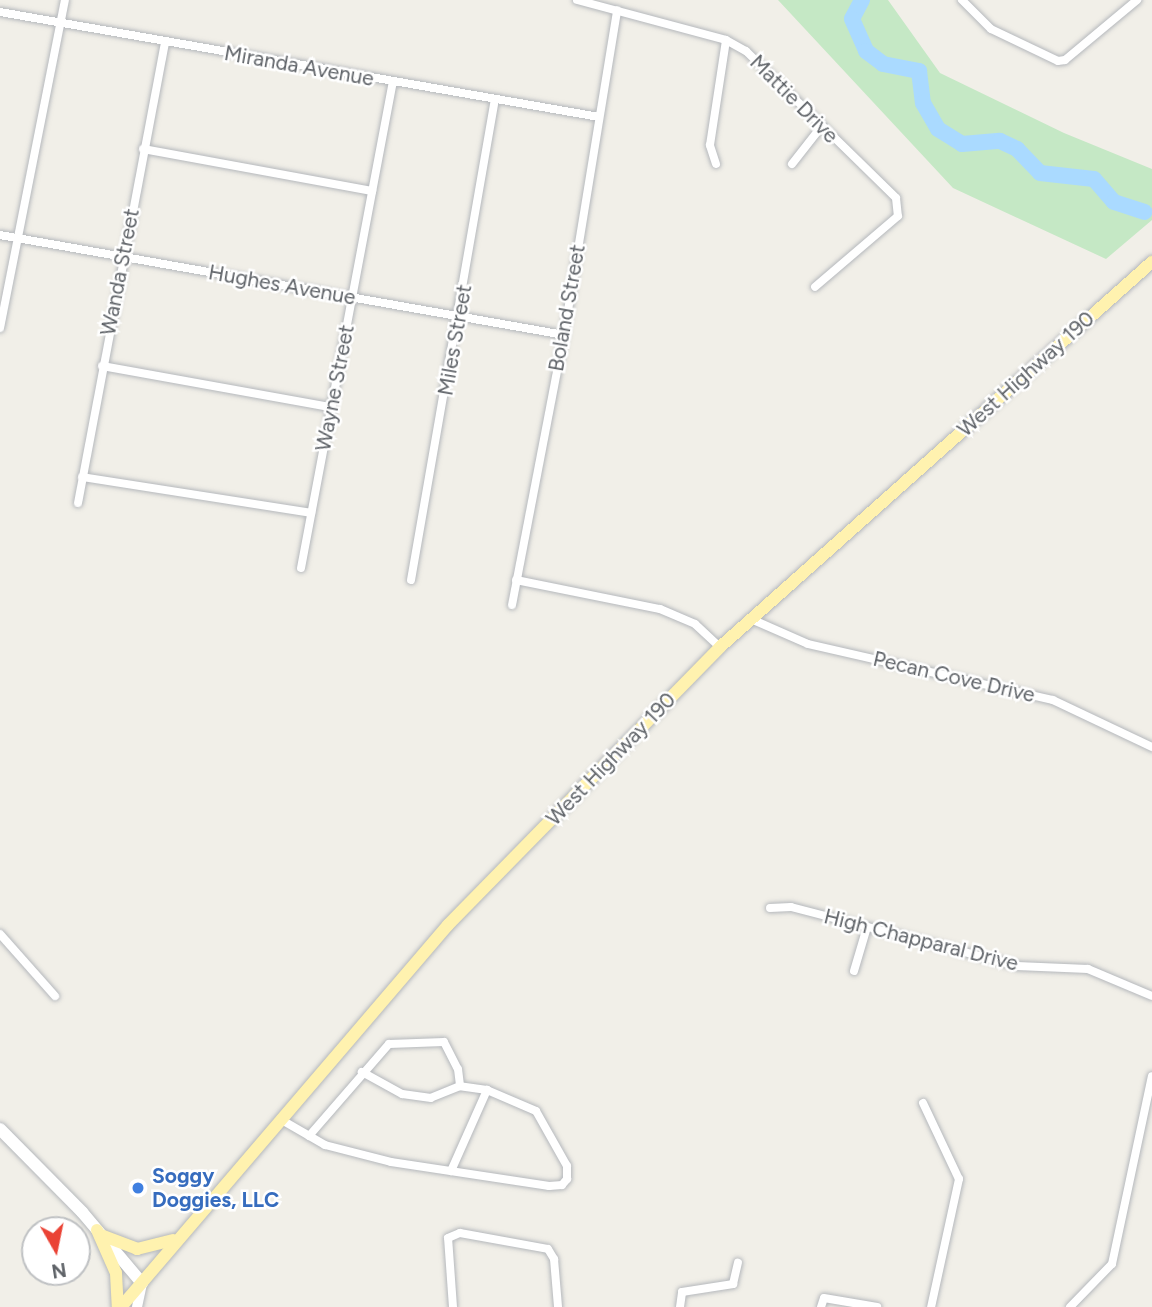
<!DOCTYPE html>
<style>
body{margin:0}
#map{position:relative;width:1152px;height:1307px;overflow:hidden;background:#f1efe8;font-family:Figtree,sans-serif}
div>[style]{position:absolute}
.green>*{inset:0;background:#c5e8c5}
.river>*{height:16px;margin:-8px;padding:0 8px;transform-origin:8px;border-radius:8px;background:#aadaff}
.roads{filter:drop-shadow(0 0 2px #b5b8bc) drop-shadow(0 0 2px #b5b8bc)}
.minor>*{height:8px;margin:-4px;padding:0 4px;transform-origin:4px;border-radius:4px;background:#fff}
.tertiary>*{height:10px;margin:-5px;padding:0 5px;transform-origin:5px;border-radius:5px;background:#fff}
.secondary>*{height:12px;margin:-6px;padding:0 6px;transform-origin:6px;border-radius:6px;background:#fff}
.primary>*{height:12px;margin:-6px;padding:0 6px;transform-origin:6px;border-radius:6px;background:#fff2af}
.dots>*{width:19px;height:19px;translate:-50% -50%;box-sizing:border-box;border:4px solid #fff;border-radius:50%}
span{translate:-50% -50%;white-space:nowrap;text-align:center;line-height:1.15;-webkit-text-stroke:5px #fff;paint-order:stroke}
.street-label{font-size:21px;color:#5f6368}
.shop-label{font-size:21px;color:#366cbe;font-weight:700}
.left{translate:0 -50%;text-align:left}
.north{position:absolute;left:21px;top:1216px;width:70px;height:70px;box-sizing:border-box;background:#fff;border:2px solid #bfc1c3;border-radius:50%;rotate:171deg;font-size:19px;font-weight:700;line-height:28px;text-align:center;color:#5f6368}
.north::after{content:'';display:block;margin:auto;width:24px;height:32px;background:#ea4335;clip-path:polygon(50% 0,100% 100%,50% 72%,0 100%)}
</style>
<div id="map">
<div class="green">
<div style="clip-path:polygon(778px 0,888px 0,940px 73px,1064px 133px,1152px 169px,1152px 220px,1106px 259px,953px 188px)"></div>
</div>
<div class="river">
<div style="left:862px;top:0;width:21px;rotate:118deg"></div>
<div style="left:852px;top:19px;width:35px;rotate:66deg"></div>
<div style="left:866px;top:51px;width:21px;rotate:37deg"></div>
<div style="left:883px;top:64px;width:37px;rotate:11deg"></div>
<div style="left:919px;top:71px;width:32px;rotate:83deg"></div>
<div style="left:923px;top:103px;width:30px;rotate:60deg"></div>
<div style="left:938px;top:129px;width:28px;rotate:32deg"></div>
<div style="left:962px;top:144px;width:38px;rotate:-5deg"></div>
<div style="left:1000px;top:141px;width:19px;rotate:25deg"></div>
<div style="left:1017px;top:149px;width:33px;rotate:46deg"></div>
<div style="left:1040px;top:173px;width:54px;rotate:6.3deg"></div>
<div style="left:1094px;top:179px;width:30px;rotate:49deg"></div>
<div style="left:1114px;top:202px;width:32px;rotate:18deg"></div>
</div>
<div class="roads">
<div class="minor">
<div style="left:577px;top:0;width:154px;rotate:15deg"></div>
<div style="left:726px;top:40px;width:23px;rotate:29deg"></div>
<div style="left:746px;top:51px;width:210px;rotate:44.4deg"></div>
<div style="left:896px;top:198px;width:18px;rotate:84deg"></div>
<div style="left:898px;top:216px;width:109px;rotate:139.5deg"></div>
<div style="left:962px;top:0;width:41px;rotate:45deg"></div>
<div style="left:991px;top:29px;width:74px;rotate:25.5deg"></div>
<div style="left:1058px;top:61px;width:7px;rotate:-8deg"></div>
<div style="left:1065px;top:60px;width:94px;rotate:-39.8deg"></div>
<div style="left:0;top:12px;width:608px;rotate:9.94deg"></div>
<div style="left:143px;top:149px;width:233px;rotate:10.4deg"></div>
<div style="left:716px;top:164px;width:20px;rotate:-108deg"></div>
<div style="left:710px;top:145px;width:106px;rotate:-81.3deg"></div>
<div style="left:792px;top:164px;width:47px;rotate:-51.9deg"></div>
<div style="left:0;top:235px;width:573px;rotate:10.05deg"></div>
<div style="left:0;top:328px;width:334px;rotate:-78.8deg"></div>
<div style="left:102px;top:366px;width:233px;rotate:10.2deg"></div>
<div style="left:82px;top:477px;width:232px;rotate:8.9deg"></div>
<div style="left:78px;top:503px;width:469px;rotate:-79.3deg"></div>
<div style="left:301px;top:568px;width:494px;rotate:-79.3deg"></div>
<div style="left:411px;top:580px;width:487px;rotate:-80.1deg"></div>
<div style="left:516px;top:580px;width:147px;rotate:11.4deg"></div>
<div style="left:660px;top:609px;width:38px;rotate:23deg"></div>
<div style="left:695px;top:624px;width:34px;rotate:43deg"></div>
<div style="left:512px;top:605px;width:275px;rotate:-79.1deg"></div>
<div style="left:564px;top:335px;width:329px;rotate:-80.7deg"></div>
<div style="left:751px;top:619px;width:62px;rotate:23.7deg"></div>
<div style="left:808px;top:644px;width:251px;rotate:12.9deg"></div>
<div style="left:1053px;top:700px;width:110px;rotate:25.4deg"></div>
<div style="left:770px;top:908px;width:21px;rotate:-3deg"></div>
<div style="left:791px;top:907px;width:234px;rotate:14.6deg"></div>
<div style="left:1017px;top:966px;width:71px;rotate:2.4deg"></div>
<div style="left:1088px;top:969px;width:69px;rotate:22.9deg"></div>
<div style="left:0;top:934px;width:83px;rotate:48.4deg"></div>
<div style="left:854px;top:971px;width:46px;rotate:-73.5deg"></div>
<div style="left:923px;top:1103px;width:84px;rotate:64.7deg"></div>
<div style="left:959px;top:1179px;width:131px;rotate:102.3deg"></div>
<div style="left:280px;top:1119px;width:52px;rotate:30deg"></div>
<div style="left:325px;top:1145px;width:68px;rotate:14.4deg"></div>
<div style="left:391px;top:1162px;width:160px;rotate:8.6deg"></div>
<div style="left:549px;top:1186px;width:13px;rotate:-4deg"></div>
<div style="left:562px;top:1185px;width:8px;rotate:-50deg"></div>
<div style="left:567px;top:1179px;width:13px;rotate:-90deg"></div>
<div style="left:567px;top:1166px;width:63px;rotate:-119.4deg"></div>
<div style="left:536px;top:1111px;width:53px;rotate:-156.8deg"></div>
<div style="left:487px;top:1090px;width:27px;rotate:-172deg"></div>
<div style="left:460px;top:1086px;width:31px;rotate:158deg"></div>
<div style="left:431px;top:1098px;width:29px;rotate:-172deg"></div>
<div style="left:402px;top:1094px;width:46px;rotate:-151.2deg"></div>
<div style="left:309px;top:1136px;width:122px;rotate:-49deg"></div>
<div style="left:389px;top:1044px;width:55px;rotate:-2.1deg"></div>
<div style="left:444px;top:1042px;width:30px;rotate:63deg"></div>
<div style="left:458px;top:1069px;width:17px;rotate:83deg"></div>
<div style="left:451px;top:1171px;width:89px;rotate:-66deg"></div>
<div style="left:453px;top:1307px;width:69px;rotate:-94.1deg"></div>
<div style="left:448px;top:1238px;width:13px;rotate:-23deg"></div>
<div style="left:460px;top:1233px;width:89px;rotate:10.3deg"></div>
<div style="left:548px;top:1249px;width:12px;rotate:59deg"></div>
<div style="left:554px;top:1259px;width:48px;rotate:85.2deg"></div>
<div style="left:680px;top:1307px;width:15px;rotate:-82deg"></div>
<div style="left:682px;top:1292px;width:52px;rotate:-8.9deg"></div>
<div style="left:733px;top:1284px;width:22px;rotate:-77deg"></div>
<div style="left:821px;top:1307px;width:9px;rotate:-72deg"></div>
<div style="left:824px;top:1298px;width:54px;rotate:9.6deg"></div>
<div style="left:1070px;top:1307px;width:60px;rotate:-45.7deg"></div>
<div style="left:1112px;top:1264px;width:192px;rotate:-78deg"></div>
</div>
<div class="tertiary">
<div style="left:137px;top:1307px;width:25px;rotate:-78deg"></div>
</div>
<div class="secondary">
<div style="left:0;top:1129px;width:117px;rotate:45.3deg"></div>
<div style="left:82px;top:1212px;width:93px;rotate:49.8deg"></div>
</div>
<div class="primary">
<div style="left:97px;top:1230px;width:47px;rotate:66.2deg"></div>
<div style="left:116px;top:1273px;width:34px;rotate:87deg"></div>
<div style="left:101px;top:1235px;width:39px;rotate:21deg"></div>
<div style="left:137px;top:1249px;width:37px;rotate:-14deg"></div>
<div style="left:121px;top:1307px;width:503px;rotate:-49.44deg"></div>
<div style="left:448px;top:925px;width:389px;rotate:-45.6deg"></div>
<div style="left:720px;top:647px;width:579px;rotate:-41.71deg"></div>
</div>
</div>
<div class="dots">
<div style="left:138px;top:1188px;background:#3f7fe0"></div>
</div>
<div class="street-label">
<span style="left:299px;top:66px;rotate:10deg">Miranda Avenue</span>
<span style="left:794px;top:99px;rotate:45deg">Mattie Drive</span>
<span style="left:120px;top:272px;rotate:-79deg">Wanda Street</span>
<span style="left:282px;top:285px;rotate:10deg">Hughes Avenue</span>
<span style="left:567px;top:308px;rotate:-80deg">Boland Street</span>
<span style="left:455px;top:340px;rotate:-80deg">Miles Street</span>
<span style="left:1026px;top:374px;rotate:-42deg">West Highway 190</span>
<span style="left:335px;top:388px;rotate:-79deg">Wayne Street</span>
<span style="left:954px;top:677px;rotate:13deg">Pecan Cove Drive</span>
<span style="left:611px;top:759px;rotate:-46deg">West Highway 190</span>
<span style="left:921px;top:940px;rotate:14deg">High Chapparal Drive</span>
</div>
<div class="shop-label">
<span class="left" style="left:152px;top:1188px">Soggy<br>Doggies, LLC</span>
</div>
<div class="north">N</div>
</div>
